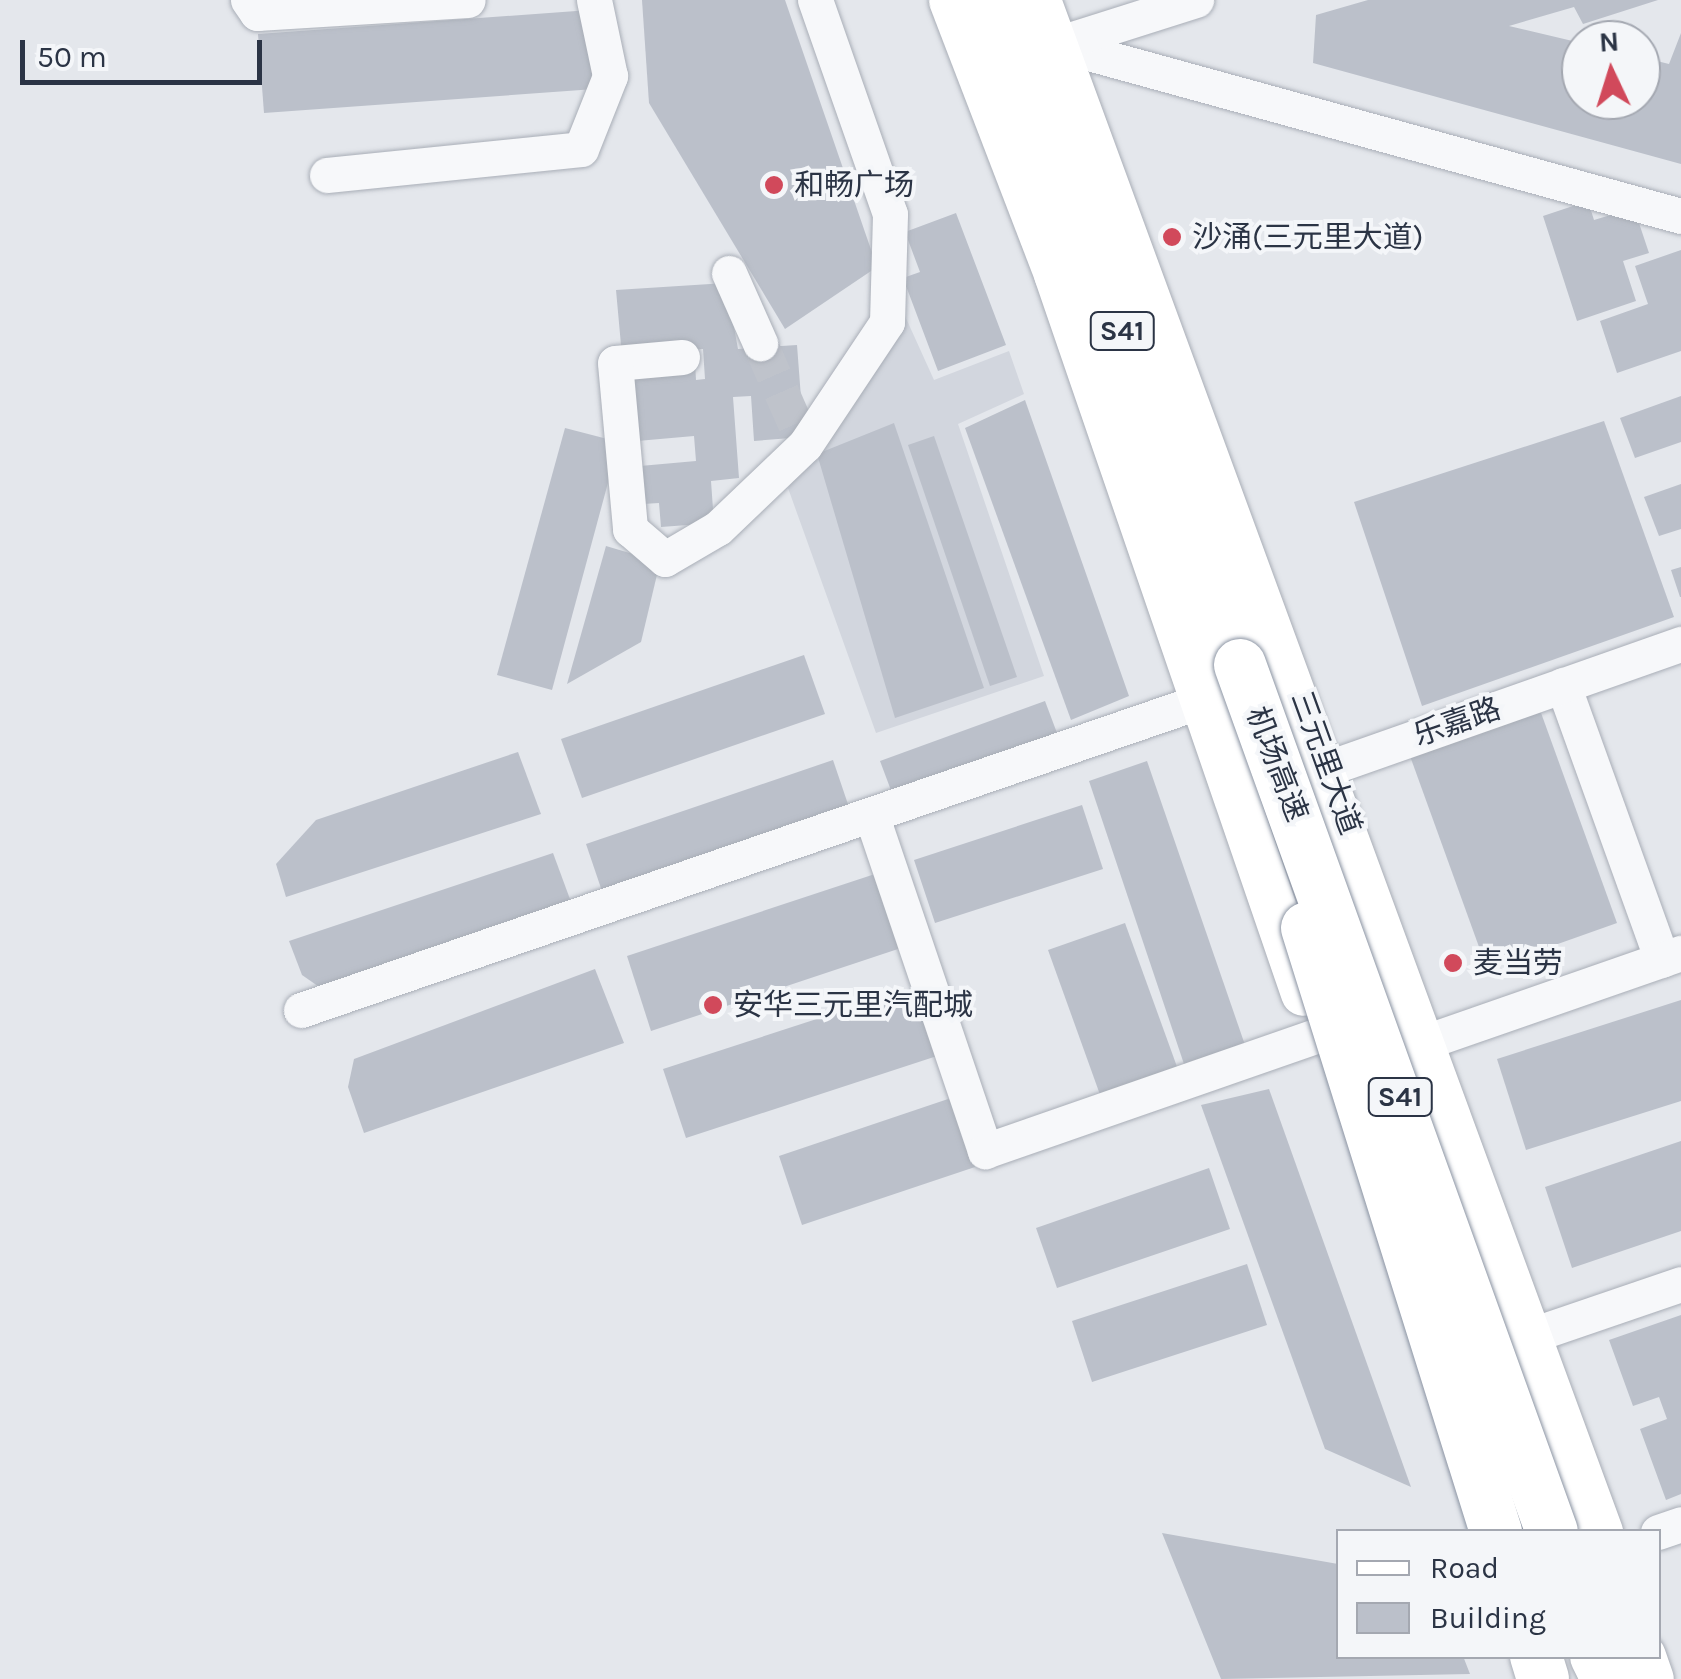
<!DOCTYPE html>
<meta charset="utf-8">
<style>
body{margin:0}
#map{position:relative;width:1681px;height:1679px;overflow:hidden;background:#e4e7ec;font-family:Karla,"Noto Sans SC",sans-serif}
div>[style]{position:absolute}
.built>*{inset:0;background:#d2d6de}
.building>*{inset:0;background:#bbc0ca}
.minor-tunnel>*{height:35px;margin-top:-17.5px;transform-origin:0;background:repeating-linear-gradient(90deg,#bfc3cb 0 35px,transparent 0 53px)}
.roads{filter:drop-shadow(0 0 2px #a9aeb7) drop-shadow(0 0 2px #a9aeb7)}
.minor>*{height:35px;margin:-17.5px;padding:0 17.5px;transform-origin:17.5px;border-radius:17.5px;background:#f7f8fa}
.major>*{height:45px;margin:-22.5px;padding:0 22.5px;transform-origin:22.5px;border-radius:22.5px;background:#fff}
.highway>*{height:52px;margin:-26px;padding:0 26px;transform-origin:26px;border-radius:26px;background:#fff}
.bridges{filter:drop-shadow(0 0 2px #8b94a3) drop-shadow(0 0 2px #8b94a3)}
.highway-bridge>*{height:52px;margin:-26px;padding:0 26px;transform-origin:26px;border-radius:26px;background:#fff}
.dots>*{width:28px;height:28px;translate:-50% -50%;box-sizing:border-box;border:5px solid #f4f6f9;border-radius:50%}
span{translate:-50% -50%;white-space:nowrap;text-align:center;line-height:1.15;-webkit-text-stroke:8px #f4f6f9;paint-order:stroke}
.shield-label span{padding:2px 8px;background:#f4f6f9;border:2px solid;border-radius:8px;-webkit-text-stroke-width:0}
.shield-label{font-size:28px;color:#2b3445;font-weight:700}
.poi-label{font-size:30px;color:#2b3445}
.left{translate:0 -50%;text-align:left}
.street-label{font-size:30px;color:#2b3445}
.legend{position:absolute;left:1336px;top:1529px;width:325px;height:130px;box-sizing:border-box;background:#f4f6f9;border:2px solid #a4a8b1;margin:0;padding:12px 18px;list-style:none;font-size:30px;color:#2b3445}
.legend li{display:flex;align-items:center;gap:20px;height:50px}
.legend b{width:50px;border:2px solid #a4a8b1}
.north{position:absolute;left:1561px;top:20px;width:100px;height:100px;box-sizing:border-box;background:#f4f6f9;border:2px solid #a4a8b1;border-radius:50%;rotate:356deg;font-size:28px;font-weight:700;line-height:40px;text-align:center;color:#2b3445}
.north::after{content:'';display:block;margin:auto;width:35px;height:45px;background:#d1495b;clip-path:polygon(50% 0,100% 100%,50% 72%,0 100%)}
.scale{position:absolute;left:20px;top:40px;width:242px;height:45px;box-sizing:border-box;border:5px solid #2b3445;border-top:0;padding-left:12px;font-size:30px;line-height:35px;white-space:nowrap;color:#2b3445;-webkit-text-stroke:8px #f4f6f9;paint-order:stroke}
</style>
<div id="map">
<div class="built">
<div style="clip-path:polygon(905px 316px,934px 380px,1009px 351px,1024px 394px,958px 424px,1044px 676px,876px 733px,788px 488px)"></div>
</div>
<div class="building">
<div style="clip-path:polygon(642px 0,785px 0,877px 267px,785px 329px,649px 103px)"></div>
<div style="clip-path:polygon(1368px 0,1658px 0,1583px 24px,1574px 7px,1509px 26px,1581px 43px,1581px 100px,1641px 100px,1641px 57px,1669px 64px,1681px 33px,1681px 164px,1313px 63px,1316px 15px)"></div>
<div style="clip-path:polygon(590px 10px,595px 89px,264px 113px,258px 34px)"></div>
<div style="clip-path:polygon(1588px 201px,1594px 220px,1634px 208px,1649px 253px,1623px 261px,1636px 301px,1577px 321px,1543px 216px)"></div>
<div style="clip-path:polygon(956px 213px,1006px 345px,938px 371px,903px 278px,920px 272px,905px 232px)"></div>
<div style="clip-path:polygon(1681px 250px,1681px 351px,1617px 373px,1600px 321px,1648px 304px,1635px 266px)"></div>
<div style="clip-path:polygon(726px 283px,738px 349px,797px 345px,804px 437px,754px 441px,751px 396px,733px 397px,739px 478px,711px 481px,714px 523px,661px 527px,659px 503px,643px 504px,640px 466px,696px 461px,694px 436px,626px 442px,621px 368px,695px 362px,696px 380px,705px 379px,703px 349px,622px 356px,616px 290px)"></div>
<div style="clip-path:polygon(1681px 396px,1681px 442px,1635px 458px,1620px 418px)"></div>
<div style="clip-path:polygon(1025px 400px,1129px 696px,1071px 720px,965px 428px)"></div>
<div style="clip-path:polygon(1604px 421px,1674px 617px,1422px 706px,1354px 502px)"></div>
<div style="clip-path:polygon(894px 423px,984px 688px,895px 718px,817px 454px)"></div>
<div style="clip-path:polygon(565px 428px,619px 442px,552px 690px,497px 675px)"></div>
<div style="clip-path:polygon(934px 436px,1017px 677px,990px 686px,908px 445px)"></div>
<div style="clip-path:polygon(1681px 484px,1681px 529px,1659px 536px,1644px 497px)"></div>
<div style="clip-path:polygon(606px 546px,660px 562px,641px 642px,567px 684px)"></div>
<div style="clip-path:polygon(1681px 567px,1681px 597px,1680px 597px,1671px 570px)"></div>
<div style="clip-path:polygon(804px 655px,825px 714px,582px 798px,561px 739px)"></div>
<div style="clip-path:polygon(1045px 701px,1060px 741px,895px 801px,880px 761px)"></div>
<div style="clip-path:polygon(1540px 710px,1617px 923px,1487px 969px,1410px 756px)"></div>
<div style="clip-path:polygon(518px 752px,541px 814px,286px 897px,276px 864px,316px 820px)"></div>
<div style="clip-path:polygon(833px 760px,852px 816px,605px 900px,586px 844px)"></div>
<div style="clip-path:polygon(1147px 761px,1245px 1045px,1186px 1070px,1089px 781px)"></div>
<div style="clip-path:polygon(1082px 805px,1103px 869px,935px 923px,914px 860px)"></div>
<div style="clip-path:polygon(553px 853px,574px 910px,325px 991px,302px 975px,289px 941px)"></div>
<div style="clip-path:polygon(875px 874px,901px 948px,651px 1031px,627px 956px)"></div>
<div style="clip-path:polygon(1125px 923px,1180px 1075px,1103px 1103px,1048px 950px)"></div>
<div style="clip-path:polygon(595px 969px,624px 1043px,364px 1133px,348px 1087px,354px 1059px)"></div>
<div style="clip-path:polygon(915px 987px,937px 1056px,686px 1138px,663px 1069px)"></div>
<div style="clip-path:polygon(1681px 1000px,1681px 1101px,1526px 1150px,1497px 1059px)"></div>
<div style="clip-path:polygon(1269px 1089px,1411px 1487px,1325px 1449px,1201px 1105px)"></div>
<div style="clip-path:polygon(951px 1098px,975px 1167px,802px 1225px,779px 1156px)"></div>
<div style="clip-path:polygon(1681px 1141px,1681px 1231px,1572px 1268px,1545px 1187px)"></div>
<div style="clip-path:polygon(1209px 1168px,1230px 1229px,1057px 1288px,1036px 1228px)"></div>
<div style="clip-path:polygon(1247px 1264px,1267px 1325px,1092px 1382px,1072px 1321px)"></div>
<div style="clip-path:polygon(1681px 1315px,1681px 1494px,1666px 1500px,1640px 1429px,1667px 1419px,1659px 1397px,1633px 1406px,1609px 1340px)"></div>
<div style="clip-path:polygon(1162px 1533px,1338px 1564px,1338px 1656px,1463px 1656px,1470px 1674px,1221px 1679px)"></div>
</div>
<div class="minor-tunnel">
<div style="left:760px;top:343px;width:111px;rotate:66.2deg"></div>
</div>
<div class="roads">
<div class="minor">
<div style="left:248px;top:0;width:16px;rotate:55deg"></div>
<div style="left:257px;top:13px;width:211px;rotate:-3.5deg"></div>
<div style="left:1056px;top:44px;width:648px;rotate:15.39deg"></div>
<div style="left:1057px;top:44px;width:146px;rotate:-17.6deg"></div>
<div style="left:327px;top:175px;width:255px;rotate:-5.8deg"></div>
<div style="left:581px;top:149px;width:79px;rotate:-68.3deg"></div>
<div style="left:610px;top:76px;width:78px;rotate:-101.9deg"></div>
<div style="left:729px;top:273px;width:77px;rotate:66.1deg"></div>
<div style="left:682px;top:357px;width:67px;rotate:174.9deg"></div>
<div style="left:615px;top:363px;width:167px;rotate:84.8deg"></div>
<div style="left:630px;top:529px;width:46px;rotate:40.6deg"></div>
<div style="left:665px;top:559px;width:61px;rotate:-30.3deg"></div>
<div style="left:718px;top:528px;width:120px;rotate:-43.7deg"></div>
<div style="left:805px;top:445px;width:148px;rotate:-56.3deg"></div>
<div style="left:887px;top:322px;width:108px;rotate:-88.4deg"></div>
<div style="left:890px;top:214px;width:227px;rotate:-109.3deg"></div>
<div style="left:1563px;top:685px;width:292px;rotate:70.2deg"></div>
<div style="left:1300px;top:778px;width:404px;rotate:-19.4deg"></div>
<div style="left:872px;top:817px;width:353px;rotate:71.3deg"></div>
<div style="left:985px;top:1151px;width:353px;rotate:-19.2deg"></div>
<div style="left:301px;top:1010px;width:948px;rotate:-18.95deg"></div>
<div style="left:1428px;top:1041px;width:268px;rotate:-19.2deg"></div>
<div style="left:1532px;top:1335px;width:157px;rotate:-18.9deg"></div>
<div style="left:1658px;top:1532px;width:24px;rotate:-19deg"></div>
</div>
<div class="major">
<div style="left:951px;top:0;width:293px;rotate:69deg"></div>
<div style="left:1056px;top:274px;width:760px;rotate:71.04deg"></div>
<div style="left:1038px;top:0;width:1632px;rotate:69.85deg"></div>
<div style="left:1643px;top:1656px;width:24px;rotate:71deg"></div>
</div>
<div class="highway">
<div style="left:995px;top:0;width:709px;rotate:69.78deg"></div>
<div style="left:1536px;top:1656px;width:24px;rotate:73deg"></div>
<div style="left:1596px;top:1656px;width:25px;rotate:64deg"></div>
</div>
</div>
<div class="bridges">
<div class="highway-bridge">
<div style="left:1240px;top:665px;width:921px;rotate:70.21deg"></div>
<div style="left:1307px;top:928px;width:633px;rotate:72.62deg"></div>
</div>
</div>
<div class="dots">
<div style="left:774px;top:185px;background:#d1495b"></div>
<div style="left:1172px;top:237px;background:#d1495b"></div>
<div style="left:1453px;top:963px;background:#d1495b"></div>
<div style="left:713px;top:1005px;background:#d1495b"></div>
</div>
<div class="shield-label">
<span style="left:1122px;top:331px">S41</span>
<span style="left:1400px;top:1097px">S41</span>
</div>
<div class="poi-label">
<span class="left" style="left:794px;top:185px">和畅广场</span>
<span class="left" style="left:1192px;top:237px">沙涌(三元里大道)</span>
<span class="left" style="left:1473px;top:963px">麦当劳</span>
<span class="left" style="left:733px;top:1005px">安华三元里汽配城</span>
</div>
<div class="street-label">
<span style="left:1457px;top:722px;rotate:-19deg">乐嘉路</span>
<span style="left:1326px;top:763px;rotate:70deg">三元里大道</span>
<span style="left:1277px;top:764px;rotate:69deg">机场高速</span>
</div>
<ul class="legend">
<li><b style="height:12px;background:#fff"></b>Road</li>
<li><b style="height:28px;background:#bbc0ca"></b>Building</li>
</ul>
<div class="north">N</div>
<div class="scale">50 m</div>
</div>
